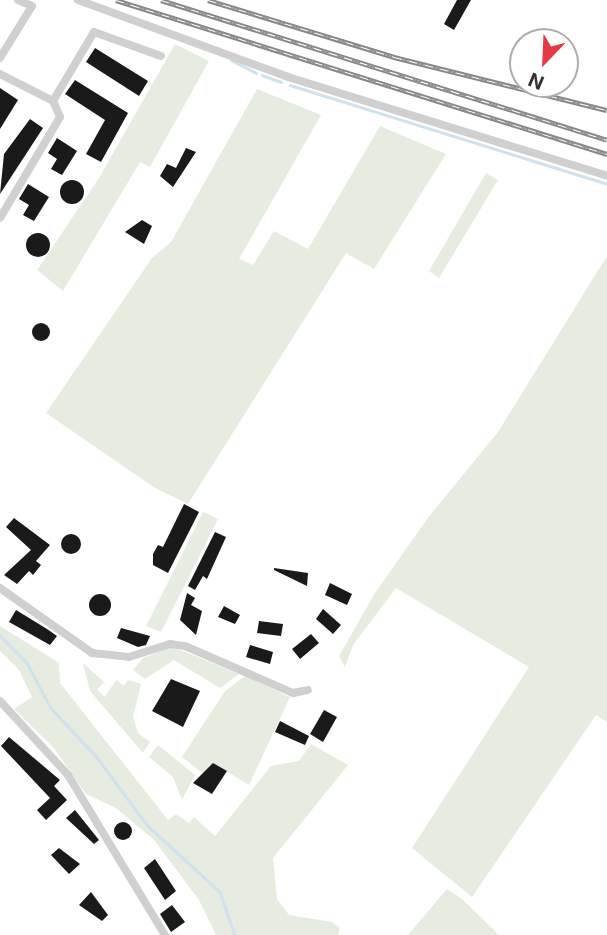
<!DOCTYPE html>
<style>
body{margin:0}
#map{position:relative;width:607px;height:935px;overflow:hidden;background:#fff;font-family:Inter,sans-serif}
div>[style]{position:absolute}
.green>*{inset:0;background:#e6ecdf}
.stream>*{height:2.5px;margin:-1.25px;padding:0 1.25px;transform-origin:1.25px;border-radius:1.25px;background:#cfe2ee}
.building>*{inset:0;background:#1a1a1a}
.round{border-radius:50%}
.street>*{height:8px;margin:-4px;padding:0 4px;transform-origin:4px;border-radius:4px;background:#d0d0d0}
.rail>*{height:5px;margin-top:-2.5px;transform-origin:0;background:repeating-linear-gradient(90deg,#fff 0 8px,#888 0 16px);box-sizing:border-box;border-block:2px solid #888}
span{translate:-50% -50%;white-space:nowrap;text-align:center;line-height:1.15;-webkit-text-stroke:7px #fff;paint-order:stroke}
.north{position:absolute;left:509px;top:28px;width:70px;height:70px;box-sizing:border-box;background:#fff;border:2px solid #adadad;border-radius:50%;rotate:203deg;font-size:19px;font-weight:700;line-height:28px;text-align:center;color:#333}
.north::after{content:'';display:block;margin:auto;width:24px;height:32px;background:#e63946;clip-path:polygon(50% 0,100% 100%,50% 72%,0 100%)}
</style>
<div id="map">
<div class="green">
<div style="clip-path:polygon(175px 44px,209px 61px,150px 167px,140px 162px,63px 291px,37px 270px,99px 178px)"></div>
<div style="clip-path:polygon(257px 89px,321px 115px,239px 259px,253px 265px,274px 231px,308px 249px,380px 126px,446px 154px,374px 269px,346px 253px,188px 504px,155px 488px,46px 413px,152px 258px,171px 242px)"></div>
<div style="clip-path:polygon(486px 173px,498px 180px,439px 278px,429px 271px)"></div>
<div style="clip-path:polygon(607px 256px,607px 722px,596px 715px,472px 897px,412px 848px,529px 667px,396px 588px,353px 645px,345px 667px,339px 656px,375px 593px,427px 519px,498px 432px)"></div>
<div style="clip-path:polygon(203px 512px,218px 519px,161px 632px,146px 626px)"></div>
<div style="clip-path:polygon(0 626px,59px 663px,60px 683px,168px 820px,176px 814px,189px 823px,194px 817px,215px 836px,271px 766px,299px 761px,311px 744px,348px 765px,273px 858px,277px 899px,289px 915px,332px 922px,340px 928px,338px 935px,216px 935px,199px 900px,154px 840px,116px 808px,86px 794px,53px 747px,14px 709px,32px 697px,19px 670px,0 651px)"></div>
<div style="clip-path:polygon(171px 647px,188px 653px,239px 674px,220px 688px,174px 660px,145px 679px,133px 670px,143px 658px)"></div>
<div style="clip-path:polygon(83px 663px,104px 682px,97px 690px,105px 697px,116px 680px,124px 686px,128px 680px,141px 684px,133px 717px,138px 733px,150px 742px,143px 753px,90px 691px)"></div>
<div style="clip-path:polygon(245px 676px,290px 697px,249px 785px,213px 763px,205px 775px,182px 757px,225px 691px)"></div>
<div style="clip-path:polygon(158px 745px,195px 775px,182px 800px,173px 777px,149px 757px)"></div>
<div style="clip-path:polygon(447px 889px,463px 900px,499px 935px,408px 935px)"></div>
</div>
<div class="stream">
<div style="left:231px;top:60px;width:28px;rotate:27deg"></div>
<div style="left:262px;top:75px;width:20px;rotate:20deg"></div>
<div style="left:290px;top:85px;width:332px;rotate:17.3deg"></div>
<div style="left:0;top:635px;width:39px;rotate:46deg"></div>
<div style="left:27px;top:663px;width:51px;rotate:61.9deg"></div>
<div style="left:51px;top:708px;width:66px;rotate:46.8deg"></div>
<div style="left:96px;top:756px;width:86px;rotate:53.5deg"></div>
<div style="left:147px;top:825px;width:99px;rotate:42.5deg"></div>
<div style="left:220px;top:892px;width:46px;rotate:70.8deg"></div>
</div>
<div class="building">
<div style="clip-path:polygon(457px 0,471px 0,454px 30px,444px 24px)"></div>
<div style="clip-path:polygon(95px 48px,148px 81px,139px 96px,86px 62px)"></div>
<div style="clip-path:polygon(75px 80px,128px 113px,101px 162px,86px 154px,105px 120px,65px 94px)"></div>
<div style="clip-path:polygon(0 88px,18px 100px,0 129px)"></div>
<div style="clip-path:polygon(30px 119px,43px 128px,0 194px,4px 154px)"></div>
<div style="clip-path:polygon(57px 138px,77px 151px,62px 175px,51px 169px,57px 159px,48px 153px)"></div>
<div style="clip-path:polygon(186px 148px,196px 152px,173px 187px,160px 176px,167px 164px,176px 168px)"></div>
<div class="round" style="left:60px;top:180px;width:24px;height:24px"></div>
<div style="clip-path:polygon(28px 184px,49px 197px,34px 221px,23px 215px,29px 205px,19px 199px)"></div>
<div style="clip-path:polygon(142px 220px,152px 226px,144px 244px,125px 232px)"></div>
<div class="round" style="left:26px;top:233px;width:24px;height:24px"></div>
<div class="round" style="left:32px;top:323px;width:18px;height:18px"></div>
<div style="clip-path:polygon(184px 504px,199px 512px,168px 573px,153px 565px,153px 554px,158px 545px,163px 547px)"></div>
<div style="clip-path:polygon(14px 518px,50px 545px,36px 561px,41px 565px,33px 575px,29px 571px,17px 584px,4px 575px,31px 550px,6px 527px)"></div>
<div style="clip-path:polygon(215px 532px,226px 537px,207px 579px,203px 576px,195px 590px,188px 586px)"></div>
<div class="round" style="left:61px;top:534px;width:20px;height:20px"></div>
<div style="clip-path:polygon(274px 568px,308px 573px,307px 586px,274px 570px)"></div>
<div style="clip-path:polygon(330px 583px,352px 594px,347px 605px,325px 595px)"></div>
<div style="clip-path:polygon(187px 593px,195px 598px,191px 605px,202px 611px,196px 635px,180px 620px)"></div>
<div class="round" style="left:89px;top:594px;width:22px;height:22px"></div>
<div style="clip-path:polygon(224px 606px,240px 615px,235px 624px,218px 617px)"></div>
<div style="clip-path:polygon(323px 609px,341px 625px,333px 634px,316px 619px)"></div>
<div style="clip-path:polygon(16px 610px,47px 629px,57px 636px,50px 645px,9px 622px)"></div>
<div style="clip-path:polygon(259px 621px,283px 624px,281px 636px,257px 633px)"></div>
<div style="clip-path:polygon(121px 628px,150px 636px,146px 645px,138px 647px,117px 638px)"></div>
<div style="clip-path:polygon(311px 634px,319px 643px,300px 659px,292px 649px)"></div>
<div style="clip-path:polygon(250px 645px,273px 652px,270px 664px,246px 657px)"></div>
<div style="clip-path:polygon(171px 679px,200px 691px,183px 727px,152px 711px)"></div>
<div style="clip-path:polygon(324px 710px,337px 717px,323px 742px,310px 734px)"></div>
<div style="clip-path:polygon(280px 721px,309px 736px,305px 745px,275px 732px)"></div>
<div style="clip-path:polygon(9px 737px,60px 780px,54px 786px,67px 800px,46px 820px,37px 810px,50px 798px,1px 746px)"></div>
<div style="clip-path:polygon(213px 763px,227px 771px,212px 794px,193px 783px)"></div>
<div style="clip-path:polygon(75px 810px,99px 840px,94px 844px,66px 818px)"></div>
<div class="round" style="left:114px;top:822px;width:18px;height:18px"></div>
<div style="clip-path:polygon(59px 848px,80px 864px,69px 874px,51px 855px)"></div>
<div style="clip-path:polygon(155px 859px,176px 891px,165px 900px,144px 868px)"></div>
<div style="clip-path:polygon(91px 892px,108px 915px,102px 921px,79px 905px)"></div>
<div style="clip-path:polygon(172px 905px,185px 922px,171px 932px,160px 914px)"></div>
</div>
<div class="street">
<div style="left:78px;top:0;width:224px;rotate:20.1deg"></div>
<div style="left:288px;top:77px;width:334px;rotate:17.2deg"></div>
<div style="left:0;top:58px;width:61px;rotate:-58.4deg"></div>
<div style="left:32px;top:6px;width:15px;rotate:-157deg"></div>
<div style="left:0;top:74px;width:59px;rotate:27deg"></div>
<div style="left:53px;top:101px;width:17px;rotate:66deg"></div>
<div style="left:60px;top:117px;width:117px;rotate:120.7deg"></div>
<div style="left:53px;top:101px;width:80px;rotate:-59.3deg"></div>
<div style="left:94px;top:32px;width:71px;rotate:19.7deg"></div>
<div style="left:0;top:588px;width:113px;rotate:35.2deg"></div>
<div style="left:92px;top:653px;width:37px;rotate:6deg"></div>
<div style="left:129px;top:657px;width:43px;rotate:-17.6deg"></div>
<div style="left:170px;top:644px;width:15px;rotate:8deg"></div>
<div style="left:185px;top:646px;width:118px;rotate:23.5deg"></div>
<div style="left:293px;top:693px;width:15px;rotate:-11deg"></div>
<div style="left:0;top:701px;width:100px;rotate:47.4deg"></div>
<div style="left:68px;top:775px;width:187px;rotate:58.8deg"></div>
</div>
<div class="rail">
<div style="left:116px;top:0;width:515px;rotate:17.41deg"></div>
<div style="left:161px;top:0;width:467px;rotate:17.4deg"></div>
<div style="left:208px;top:0;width:195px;rotate:17deg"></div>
<div style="left:394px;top:57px;width:219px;rotate:14deg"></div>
</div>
<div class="north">N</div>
</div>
